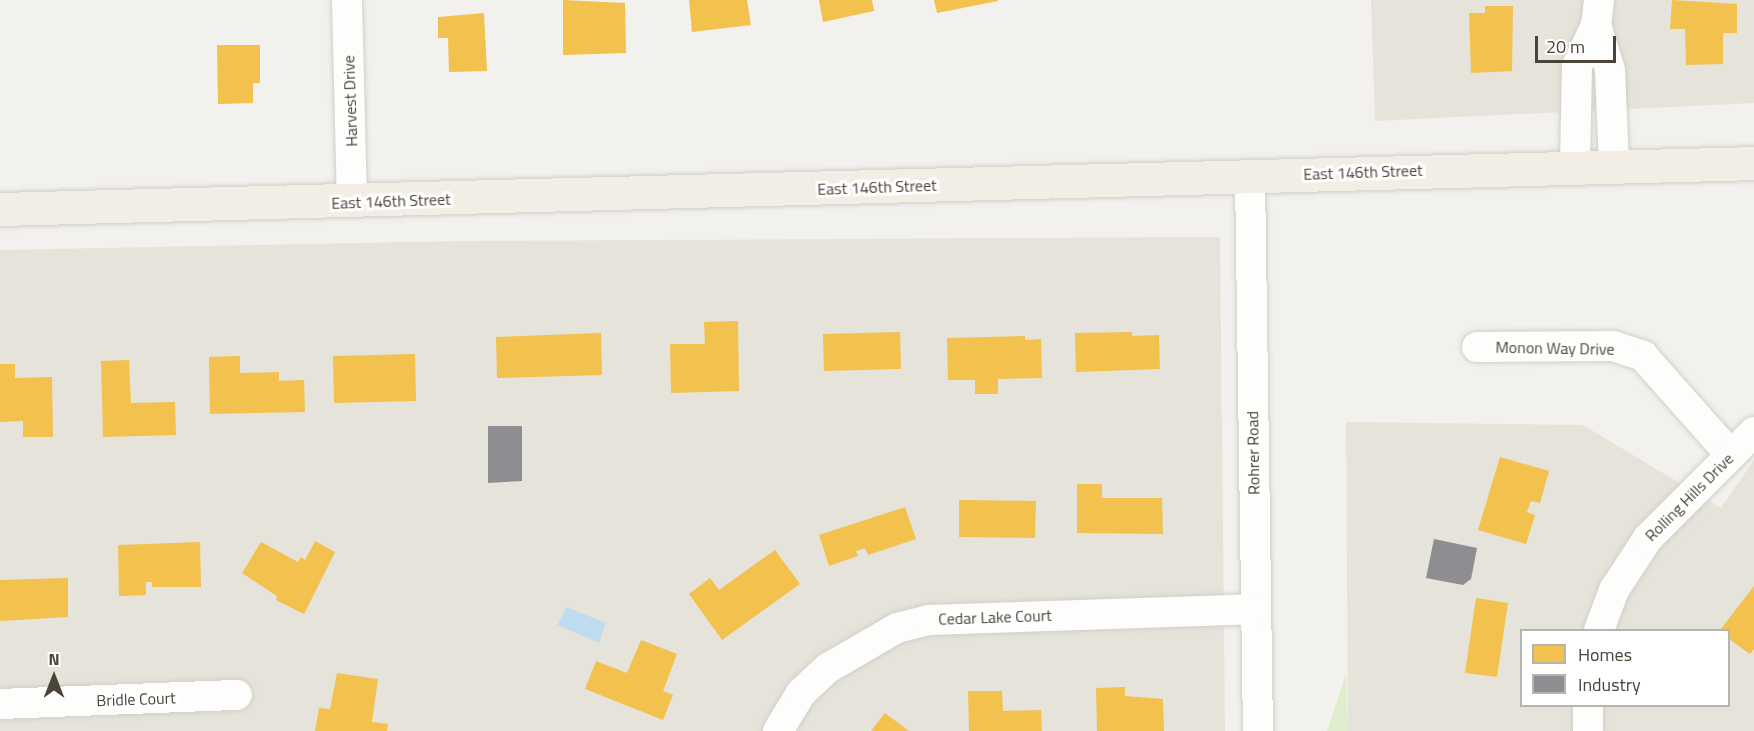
<!DOCTYPE html>
<style>
body{margin:0}
#map{position:relative;width:1754px;height:731px;overflow:hidden;background:#f2f1ed;font-family:"Titillium Web",sans-serif}
div>[style]{position:absolute}
.residential>*{inset:0;background:#e6e3da}
.green>*{inset:0;background:#dfedcd}
.water>*{inset:0;background:#bedbf0}
.homes>*{inset:0;background:#f2c14e}
.industry>*{inset:0;background:#8d8d92}
.roads{filter:drop-shadow(0 0 2px #d0cfca) drop-shadow(0 0 2px #d0cfca)}
.street>*{height:30px;margin:-15px;padding:0 15px;transform-origin:15px;border-radius:15px;background:#fdfdfc}
.primary>*{height:33px;margin:-16.5px;padding:0 16.5px;transform-origin:16.5px;border-radius:16.5px;background:#f2eee5}
span{translate:-50% -50%;white-space:nowrap;text-align:center;line-height:1.15;-webkit-text-stroke:6px #fff;paint-order:stroke}
.street-label{font-size:16px;color:#494338}
.legend{position:absolute;left:1520px;top:629px;width:210px;height:78px;box-sizing:border-box;background:#fff;border:2px solid #b6b4af;margin:0;padding:8px 10px;list-style:none;font-size:18px;color:#494338}
.legend li{display:flex;align-items:center;gap:12px;height:30px}
.legend b{width:30px;border:2px solid #b6b4af}
.north{position:absolute;left:24px;top:647px;width:60px;height:60px;-webkit-text-stroke:4px #fff;paint-order:stroke;rotate:0deg;font-size:16px;font-weight:700;line-height:24px;text-align:center;color:#494338}
.north::after{content:'';display:block;margin:auto;width:21px;height:27px;background:#494338;clip-path:polygon(50% 0,100% 100%,50% 72%,0 100%)}
.scale{position:absolute;left:1535px;top:36px;width:81px;height:27px;box-sizing:border-box;border:3px solid #494338;border-top:0;padding-left:8px;font-size:18px;line-height:21px;white-space:nowrap;color:#494338;-webkit-text-stroke:4px #fff;paint-order:stroke}
</style>
<div id="map">
<div class="residential">
<div style="clip-path:polygon(1371px 0,1754px 0,1754px 103px,1375px 121px)"></div>
<div style="clip-path:polygon(1220px 237px,1225px 731px,0 731px,0 250px,463px 241px)"></div>
<div style="clip-path:polygon(evenodd,1346px 422px,1583px 425px,1721px 508px,1754px 460px,1754px 731px,1348px 731px,1346px 422px,1522px 630px,1728px 630px,1728px 706px,1522px 706px,1522px 630px)"></div>
</div>
<div class="green">
<div style="clip-path:polygon(1346px 674px,1348px 731px,1327px 731px)"></div>
</div>
<div class="water">
<div style="clip-path:polygon(566px 607px,606px 623px,599px 643px,558px 625px)"></div>
</div>
<div class="homes">
<div style="clip-path:polygon(563px 0,625px 3px,626px 53px,563px 55px)"></div>
<div style="clip-path:polygon(689px 0,747px 0,751px 25px,692px 32px)"></div>
<div style="clip-path:polygon(819px 0,872px 0,874px 11px,823px 22px)"></div>
<div style="clip-path:polygon(934px 0,998px 0,998px 1px,937px 13px)"></div>
<div style="clip-path:polygon(1672px 0,1737px 4px,1737px 33px,1723px 33px,1723px 64px,1686px 65px,1685px 29px,1670px 29px)"></div>
<div style="clip-path:polygon(1485px 6px,1513px 6px,1512px 71px,1471px 73px,1469px 13px,1485px 13px)"></div>
<div style="clip-path:polygon(484px 13px,487px 71px,449px 72px,448px 38px,438px 38px,438px 17px)"></div>
<div style="clip-path:polygon(217px 45px,260px 45px,260px 83px,253px 83px,253px 103px,218px 104px)"></div>
<div style="clip-path:polygon(738px 321px,739px 391px,671px 393px,670px 344px,705px 344px,704px 322px)"></div>
<div style="clip-path:polygon(900px 332px,901px 369px,824px 371px,823px 334px)"></div>
<div style="clip-path:polygon(1132px 332px,1132px 336px,1159px 335px,1160px 369px,1076px 372px,1075px 333px)"></div>
<div style="clip-path:polygon(601px 333px,602px 375px,497px 378px,496px 337px)"></div>
<div style="clip-path:polygon(1025px 336px,1025px 340px,1041px 339px,1042px 378px,998px 379px,998px 394px,975px 394px,975px 380px,948px 380px,947px 338px)"></div>
<div style="clip-path:polygon(415px 354px,416px 401px,334px 403px,333px 356px)"></div>
<div style="clip-path:polygon(240px 356px,240px 373px,279px 372px,279px 381px,304px 380px,305px 412px,210px 414px,209px 357px)"></div>
<div style="clip-path:polygon(129px 360px,131px 403px,175px 402px,176px 435px,103px 437px,101px 361px)"></div>
<div style="clip-path:polygon(0 364px,15px 364px,15px 378px,52px 377px,53px 437px,23px 437px,23px 421px,0 422px)"></div>
<div style="clip-path:polygon(1500px 457px,1549px 471px,1540px 503px,1531px 501px,1527px 512px,1535px 515px,1526px 544px,1478px 530px)"></div>
<div style="clip-path:polygon(1077px 484px,1102px 484px,1102px 498px,1162px 498px,1163px 534px,1077px 533px)"></div>
<div style="clip-path:polygon(959px 500px,1036px 501px,1035px 538px,959px 537px)"></div>
<div style="clip-path:polygon(905px 507px,916px 539px,868px 555px,865px 548px,856px 551px,858px 556px,829px 566px,819px 535px)"></div>
<div style="clip-path:polygon(315px 541px,335px 552px,304px 614px,276px 600px,277px 596px,242px 573px,261px 542px,298px 562px,301px 557px,305px 560px)"></div>
<div style="clip-path:polygon(200px 542px,201px 587px,152px 587px,152px 582px,146px 582px,146px 595px,119px 596px,118px 545px)"></div>
<div style="clip-path:polygon(775px 550px,800px 584px,722px 640px,689px 594px,710px 578px,719px 590px)"></div>
<div style="clip-path:polygon(68px 578px,68px 617px,0 621px,0 580px)"></div>
<div style="clip-path:polygon(1754px 586px,1754px 649px,1750px 654px,1728px 638px,1728px 630px,1720px 630px)"></div>
<div style="clip-path:polygon(1476px 598px,1508px 603px,1497px 677px,1465px 673px)"></div>
<div style="clip-path:polygon(641px 640px,677px 654px,663px 691px,673px 695px,663px 720px,585px 689px,596px 661px,627px 673px)"></div>
<div style="clip-path:polygon(337px 673px,378px 679px,372px 722px,388px 724px,387px 731px,315px 731px,319px 708px,330px 709px)"></div>
<div style="clip-path:polygon(1125px 687px,1125px 696px,1163px 699px,1164px 731px,1097px 731px,1096px 688px)"></div>
<div style="clip-path:polygon(968px 691px,1002px 691px,1003px 711px,1041px 710px,1042px 731px,969px 731px)"></div>
<div style="clip-path:polygon(885px 713px,909px 731px,871px 731px)"></div>
</div>
<div class="industry">
<div style="clip-path:polygon(488px 426px,522px 426px,522px 481px,488px 483px)"></div>
<div style="clip-path:polygon(1434px 539px,1477px 548px,1471px 579px,1463px 585px,1426px 578px)"></div>
</div>
<div class="roads">
<div class="street">
<div style="left:347px;top:0;width:202px;rotate:88.6deg"></div>
<div style="left:1596px;top:25px;width:47px;rotate:72.7deg"></div>
<div style="left:1610px;top:70px;width:96px;rotate:87.6deg"></div>
<div style="left:1575px;top:167px;width:101px;rotate:-88.9deg"></div>
<div style="left:1577px;top:66px;width:45px;rotate:-65.1deg"></div>
<div style="left:1596px;top:25px;width:25px;rotate:-83deg"></div>
<div style="left:1250px;top:175px;width:556px;rotate:89.18deg"></div>
<div style="left:1477px;top:347px;width:136px;rotate:-0.4deg"></div>
<div style="left:1613px;top:346px;width:32px;rotate:18deg"></div>
<div style="left:1643px;top:356px;width:132px;rotate:48.4deg"></div>
<div style="left:1599px;top:630px;width:43px;rotate:-69.4deg"></div>
<div style="left:1614px;top:590px;width:62px;rotate:-56.8deg"></div>
<div style="left:1648px;top:538px;width:150px;rotate:-45deg"></div>
<div style="left:0;top:704px;width:237px;rotate:-2.2deg"></div>
<div style="left:778px;top:731px;width:44px;rotate:-58.8deg"></div>
<div style="left:801px;top:693px;width:37px;rotate:-43deg"></div>
<div style="left:828px;top:668px;width:80px;rotate:-30.1deg"></div>
<div style="left:897px;top:628px;width:33px;rotate:-14deg"></div>
<div style="left:929px;top:620px;width:325px;rotate:-1.9deg"></div>
<div style="left:1588px;top:731px;width:25px;rotate:-90deg"></div>
</div>
<div class="primary">
<div style="left:0;top:209px;width:1755px;rotate:-1.5deg"></div>
</div>
</div>
<div class="street-label">
<span style="left:350px;top:101px;rotate:-92deg">Harvest Drive</span>
<span style="left:1363px;top:172px;rotate:-2deg">East 146th Street</span>
<span style="left:877px;top:187px;rotate:-2deg">East 146th Street</span>
<span style="left:391px;top:201px;rotate:-2deg">East 146th Street</span>
<span style="left:1555px;top:348px;rotate:1deg">Monon Way Drive</span>
<span style="left:1253px;top:453px;rotate:-91deg">Rohrer Road</span>
<span style="left:1689px;top:497px;rotate:-45deg">Rolling Hills Drive</span>
<span style="left:995px;top:617px;rotate:-2deg">Cedar Lake Court</span>
<span style="left:136px;top:699px;rotate:-2deg">Bridle Court</span>
</div>
<ul class="legend">
<li><b style="height:16px;background:#f2c14e"></b>Homes</li>
<li><b style="height:16px;background:#8d8d92"></b>Industry</li>
</ul>
<div class="north">N</div>
<div class="scale">20 m</div>
</div>
